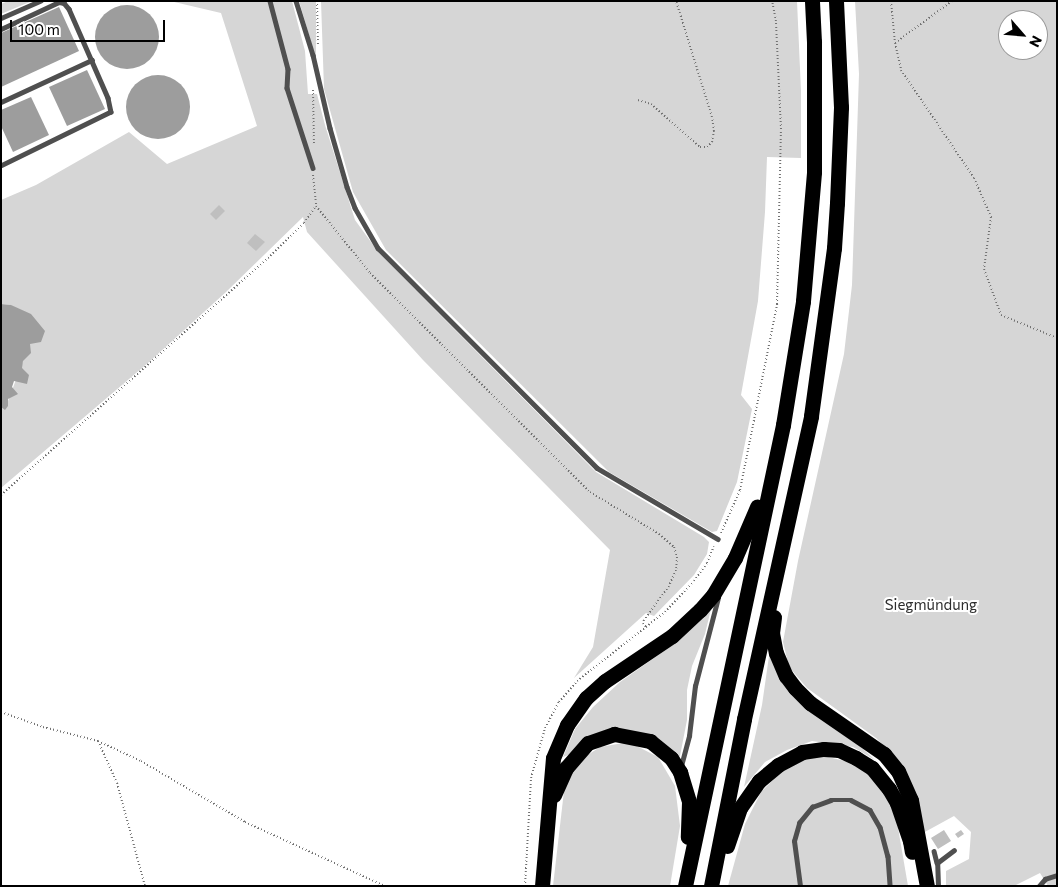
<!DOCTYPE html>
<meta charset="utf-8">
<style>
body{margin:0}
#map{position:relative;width:1058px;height:887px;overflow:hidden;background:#fff;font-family:Commissioner,sans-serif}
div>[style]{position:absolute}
.green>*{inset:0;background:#d6d6d6}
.water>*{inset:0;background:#9d9d9d}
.round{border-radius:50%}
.building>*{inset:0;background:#bfbfbf}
.path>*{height:2px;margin-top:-1px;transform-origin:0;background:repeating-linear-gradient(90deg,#717171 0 1px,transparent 0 3.5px)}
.service>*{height:4.5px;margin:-2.25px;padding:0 2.25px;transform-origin:2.25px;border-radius:2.25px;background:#4f4f4f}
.motorway>*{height:15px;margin:-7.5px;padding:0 7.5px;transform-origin:7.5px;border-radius:7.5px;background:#000}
span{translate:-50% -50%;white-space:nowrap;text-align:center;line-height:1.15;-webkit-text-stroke:4px #fff;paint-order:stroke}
.park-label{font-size:15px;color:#2d2d2d}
.frame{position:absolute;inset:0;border:2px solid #000;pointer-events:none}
.north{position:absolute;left:998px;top:10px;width:50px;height:50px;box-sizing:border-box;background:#fff;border:1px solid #999;border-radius:50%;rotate:117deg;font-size:14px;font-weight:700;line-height:20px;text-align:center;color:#000}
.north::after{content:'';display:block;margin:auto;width:18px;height:22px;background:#000;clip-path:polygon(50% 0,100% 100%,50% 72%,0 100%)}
.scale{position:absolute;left:10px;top:20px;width:155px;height:22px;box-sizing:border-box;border:2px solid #000;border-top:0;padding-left:6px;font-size:15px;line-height:18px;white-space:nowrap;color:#000;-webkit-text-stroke:4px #fff;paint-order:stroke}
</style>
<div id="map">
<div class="green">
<div style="clip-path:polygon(8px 1px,32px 1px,1px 14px,1px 4px)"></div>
<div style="clip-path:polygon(170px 1px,292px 1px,305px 51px,308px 94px,317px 94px,325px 125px,355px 220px,379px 253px,596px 472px,704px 537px,709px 542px,707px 554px,694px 575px,654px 616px,646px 613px,574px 678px,593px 647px,610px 550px,423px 360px,307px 232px,303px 217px,226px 292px,149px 362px,1px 488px,1px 407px,5px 409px,23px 361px,11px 305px,1px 304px,1px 200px,36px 185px,129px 132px,167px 164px,257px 126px,221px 13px)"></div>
<div style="clip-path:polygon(299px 1px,316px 1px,316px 55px,314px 52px)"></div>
<div style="clip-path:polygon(321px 1px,797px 1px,801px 91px,801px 158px,767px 157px,765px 212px,758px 301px,741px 395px,752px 409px,737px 482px,717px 531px,712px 532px,609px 472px,386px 250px,353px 192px,324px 89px)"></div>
<div style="clip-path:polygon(evenodd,855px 1px,1057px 1px,1057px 886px,1048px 886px,1040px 873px,1014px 886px,946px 886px,946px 871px,969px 859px,971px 832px,954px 816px,923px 833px,894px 756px,876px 738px,807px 688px,789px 667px,783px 642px,798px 561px,844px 354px,852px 285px,859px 74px,855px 1px,1008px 20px,1038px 20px,1038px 50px,1008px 50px,1008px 20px)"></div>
<div style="clip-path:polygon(711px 609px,705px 634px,692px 666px,687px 690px,687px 720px,679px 761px,632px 731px,563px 757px,575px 729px,593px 707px,620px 682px,677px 642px)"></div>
<div style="clip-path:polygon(770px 649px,775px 668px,875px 760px,853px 747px,812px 741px,787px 750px,765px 762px,744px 787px,762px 705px)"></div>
<div style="clip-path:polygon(629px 742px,658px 757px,675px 786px,680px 826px,670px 886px,553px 886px,564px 791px,570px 774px,583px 758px,600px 747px)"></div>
<div style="clip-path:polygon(816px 757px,828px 757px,845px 761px,872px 775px,889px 798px,897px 822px,908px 886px,728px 886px,745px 824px,761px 792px,778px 775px,798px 761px)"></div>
</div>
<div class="water">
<div class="round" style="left:95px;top:5px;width:64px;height:64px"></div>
<div style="clip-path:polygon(59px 7px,79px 51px,1px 87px,1px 33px)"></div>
<div style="clip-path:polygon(87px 70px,105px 109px,67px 126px,49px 87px)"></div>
<div class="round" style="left:126px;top:75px;width:64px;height:64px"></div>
<div style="clip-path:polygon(31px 97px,49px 135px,13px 152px,1px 126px,1px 110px)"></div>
<div style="clip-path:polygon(1px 304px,11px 305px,31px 314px,45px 331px,41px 342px,30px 344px,31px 353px,23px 361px,22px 368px,29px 375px,27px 384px,14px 381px,12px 387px,18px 394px,8px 399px,8px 406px,5px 410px,1px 407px)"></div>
</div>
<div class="building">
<div style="clip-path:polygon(219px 205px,225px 211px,216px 220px,210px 214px)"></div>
<div style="clip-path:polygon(255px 234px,265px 242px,256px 251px,247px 243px)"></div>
<div style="clip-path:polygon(944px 830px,951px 841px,938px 849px,931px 838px)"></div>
<div style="clip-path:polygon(961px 830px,964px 834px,958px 838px,955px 834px)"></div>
</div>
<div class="path">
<div style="left:317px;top:1px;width:43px;rotate:88.7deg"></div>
<div style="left:891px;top:1px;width:42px;rotate:84.6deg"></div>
<div style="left:895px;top:43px;width:71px;rotate:-36.4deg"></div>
<div style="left:895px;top:43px;width:28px;rotate:77deg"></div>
<div style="left:901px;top:70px;width:130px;rotate:55.9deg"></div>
<div style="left:974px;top:178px;width:43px;rotate:66.4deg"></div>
<div style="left:991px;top:217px;width:52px;rotate:97.7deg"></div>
<div style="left:984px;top:269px;width:49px;rotate:69.7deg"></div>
<div style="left:1001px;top:315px;width:61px;rotate:22.3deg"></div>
<div style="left:313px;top:90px;width:56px;rotate:89deg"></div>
<div style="left:638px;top:100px;width:14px;rotate:17deg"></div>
<div style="left:651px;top:104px;width:65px;rotate:41.3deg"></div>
<div style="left:700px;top:147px;width:7px"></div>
<div style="left:707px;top:147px;width:7px;rotate:-45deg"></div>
<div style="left:712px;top:142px;width:11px;rotate:-80deg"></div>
<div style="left:714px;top:131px;width:14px;rotate:-98deg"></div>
<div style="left:712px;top:117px;width:121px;rotate:-107.2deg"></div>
<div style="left:313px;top:175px;width:31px;rotate:84deg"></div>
<div style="left:316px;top:206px;width:86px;rotate:51.1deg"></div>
<div style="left:370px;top:273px;width:310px;rotate:44.9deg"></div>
<div style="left:590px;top:492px;width:81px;rotate:31.3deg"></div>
<div style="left:659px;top:534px;width:20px;rotate:41deg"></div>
<div style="left:674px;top:547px;width:10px;rotate:73deg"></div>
<div style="left:677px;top:557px;width:13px;rotate:94deg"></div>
<div style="left:676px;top:570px;width:17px;rotate:114deg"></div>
<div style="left:669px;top:586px;width:42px;rotate:126.3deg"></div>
<div style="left:644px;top:620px;width:3px;rotate:108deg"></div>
<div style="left:643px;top:623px;width:5px;rotate:53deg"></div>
<div style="left:1px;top:495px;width:357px;rotate:-41.6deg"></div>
<div style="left:268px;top:258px;width:50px;rotate:-44.2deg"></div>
<div style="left:304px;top:223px;width:21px;rotate:-55deg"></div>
<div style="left:721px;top:533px;width:47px;rotate:-66.2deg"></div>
<div style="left:740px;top:490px;width:190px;rotate:-78.7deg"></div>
<div style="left:777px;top:304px;width:175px;rotate:-88.7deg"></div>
<div style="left:781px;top:129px;width:108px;rotate:-92.7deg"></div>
<div style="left:776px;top:21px;width:20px;rotate:-101deg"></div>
<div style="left:1px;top:712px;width:45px;rotate:19.7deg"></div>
<div style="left:43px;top:727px;width:57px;rotate:14.3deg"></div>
<div style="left:98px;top:741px;width:47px;rotate:24.9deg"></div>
<div style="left:141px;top:761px;width:121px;rotate:30.4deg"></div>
<div style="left:245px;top:822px;width:154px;rotate:24.6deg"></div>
<div style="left:98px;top:741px;width:46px;rotate:65.7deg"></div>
<div style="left:117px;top:783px;width:107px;rotate:74.8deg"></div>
<div style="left:525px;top:886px;width:108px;rotate:-86.8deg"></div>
<div style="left:531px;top:778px;width:52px;rotate:-74.4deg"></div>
<div style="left:545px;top:728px;width:30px;rotate:-62deg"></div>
<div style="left:559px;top:702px;width:28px;rotate:-49deg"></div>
<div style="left:577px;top:681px;width:112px;rotate:-38.1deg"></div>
<div style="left:665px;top:612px;width:42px;rotate:-46.9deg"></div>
<div style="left:694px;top:581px;width:22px;rotate:-54deg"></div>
<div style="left:707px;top:563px;width:18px;rotate:-68deg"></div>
</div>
<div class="service">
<div style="left:270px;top:1px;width:70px;rotate:75.2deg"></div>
<div style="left:288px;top:69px;width:19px;rotate:93deg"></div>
<div style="left:287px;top:88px;width:84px;rotate:72deg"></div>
<div style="left:296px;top:1px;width:57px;rotate:72.5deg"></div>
<div style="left:313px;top:55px;width:75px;rotate:76.9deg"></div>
<div style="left:330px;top:128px;width:61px;rotate:73.9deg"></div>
<div style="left:347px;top:187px;width:22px;rotate:69deg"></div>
<div style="left:355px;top:208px;width:46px;rotate:60.1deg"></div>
<div style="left:378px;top:248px;width:310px;rotate:45.1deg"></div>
<div style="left:597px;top:468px;width:140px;rotate:30.4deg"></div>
<div style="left:1px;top:18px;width:43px;rotate:-23.6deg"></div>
<div style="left:1px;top:29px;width:64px;rotate:-25deg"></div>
<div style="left:59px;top:2px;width:5px;rotate:11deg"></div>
<div style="left:64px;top:3px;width:8px;rotate:50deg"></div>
<div style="left:69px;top:9px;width:97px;rotate:66.3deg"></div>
<div style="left:108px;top:98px;width:14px;rotate:78deg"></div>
<div style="left:111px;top:112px;width:123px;rotate:153.9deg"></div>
<div style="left:1px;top:102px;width:100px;rotate:-24.8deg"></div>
<div style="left:681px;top:766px;width:31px;rotate:-75deg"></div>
<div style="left:689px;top:736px;width:50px;rotate:-83.2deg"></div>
<div style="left:695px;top:686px;width:91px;rotate:-75.4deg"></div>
<div style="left:934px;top:851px;width:12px;rotate:76deg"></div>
<div style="left:800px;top:886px;width:45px;rotate:-97.6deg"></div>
<div style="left:794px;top:841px;width:19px;rotate:-74deg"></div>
<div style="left:799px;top:823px;width:21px;rotate:-51deg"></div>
<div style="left:812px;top:807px;width:20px;rotate:-20deg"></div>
<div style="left:831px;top:800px;width:20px"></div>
<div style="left:851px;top:800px;width:21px;rotate:28deg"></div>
<div style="left:870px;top:810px;width:20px;rotate:60deg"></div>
<div style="left:880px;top:827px;width:30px;rotate:75deg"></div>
<div style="left:888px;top:856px;width:30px;rotate:86deg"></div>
<div style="left:938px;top:886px;width:23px;rotate:-92deg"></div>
<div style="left:937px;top:863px;width:21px;rotate:-37deg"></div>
<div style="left:1039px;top:886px;width:9px;rotate:-49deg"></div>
<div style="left:1045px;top:879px;width:13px;rotate:-18deg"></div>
</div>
<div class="motorway">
<div style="left:774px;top:617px;width:16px;rotate:97deg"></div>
<div style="left:772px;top:633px;width:20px;rotate:79deg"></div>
<div style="left:776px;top:653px;width:25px;rotate:67deg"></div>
<div style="left:786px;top:676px;width:15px;rotate:53deg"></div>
<div style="left:795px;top:688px;width:21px;rotate:45deg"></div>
<div style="left:810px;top:703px;width:90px;rotate:34.6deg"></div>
<div style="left:884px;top:754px;width:22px;rotate:51deg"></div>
<div style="left:898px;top:771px;width:32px;rotate:66deg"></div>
<div style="left:911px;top:800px;width:87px;rotate:79.5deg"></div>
<div style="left:554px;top:795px;width:30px;rotate:-66deg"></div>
<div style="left:566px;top:768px;width:33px;rotate:-49deg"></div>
<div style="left:588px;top:743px;width:28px;rotate:-19deg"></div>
<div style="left:614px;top:734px;width:37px;rotate:11deg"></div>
<div style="left:650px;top:741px;width:27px;rotate:39deg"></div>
<div style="left:671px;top:758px;width:17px;rotate:57deg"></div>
<div style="left:680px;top:772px;width:31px;rotate:73deg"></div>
<div style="left:689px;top:802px;width:35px;rotate:92deg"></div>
<div style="left:727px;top:846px;width:40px;rotate:-71.1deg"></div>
<div style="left:740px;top:808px;width:33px;rotate:-55deg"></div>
<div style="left:759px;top:781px;width:25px;rotate:-40deg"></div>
<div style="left:778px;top:765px;width:27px;rotate:-28deg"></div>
<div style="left:802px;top:752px;width:22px;rotate:-8deg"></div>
<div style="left:824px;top:749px;width:15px;rotate:4deg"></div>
<div style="left:839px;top:750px;width:19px;rotate:25deg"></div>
<div style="left:856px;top:758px;width:19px;rotate:32deg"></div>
<div style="left:872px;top:768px;width:27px;rotate:51deg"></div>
<div style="left:889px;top:789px;width:16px;rotate:60deg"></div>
<div style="left:897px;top:803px;width:40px;rotate:71.1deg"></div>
<div style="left:910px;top:841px;width:11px;rotate:80deg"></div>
<div style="left:542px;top:886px;width:128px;rotate:-85.1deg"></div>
<div style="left:553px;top:758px;width:36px;rotate:-67deg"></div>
<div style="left:567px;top:725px;width:33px;rotate:-55deg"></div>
<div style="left:586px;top:698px;width:25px;rotate:-42deg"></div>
<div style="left:605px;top:681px;width:81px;rotate:-33.9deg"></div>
<div style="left:672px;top:636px;width:38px;rotate:-43deg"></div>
<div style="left:700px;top:610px;width:20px;rotate:-49deg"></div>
<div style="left:713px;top:595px;width:43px;rotate:-59.3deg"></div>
<div style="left:735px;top:558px;width:56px;rotate:-66.7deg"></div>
<div style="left:685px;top:886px;width:471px;rotate:-78deg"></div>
<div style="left:783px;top:425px;width:126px;rotate:-80.8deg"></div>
<div style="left:803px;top:301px;width:129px;rotate:-85.1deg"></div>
<div style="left:814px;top:172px;width:130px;rotate:-90deg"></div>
<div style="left:814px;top:42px;width:41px;rotate:-92.8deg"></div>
<div style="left:711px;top:886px;width:170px;rotate:-78.8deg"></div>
<div style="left:744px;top:719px;width:310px;rotate:-77.5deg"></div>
<div style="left:811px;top:416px;width:170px;rotate:-82.2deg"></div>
<div style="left:834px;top:248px;width:45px;rotate:-86.2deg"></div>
<div style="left:837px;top:203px;width:96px;rotate:-87.6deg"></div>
<div style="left:841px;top:107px;width:106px;rotate:-92.7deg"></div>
</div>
<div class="park-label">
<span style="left:931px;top:605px">Siegmündung</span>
</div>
<div class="frame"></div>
<div class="north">N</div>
<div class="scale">100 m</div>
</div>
